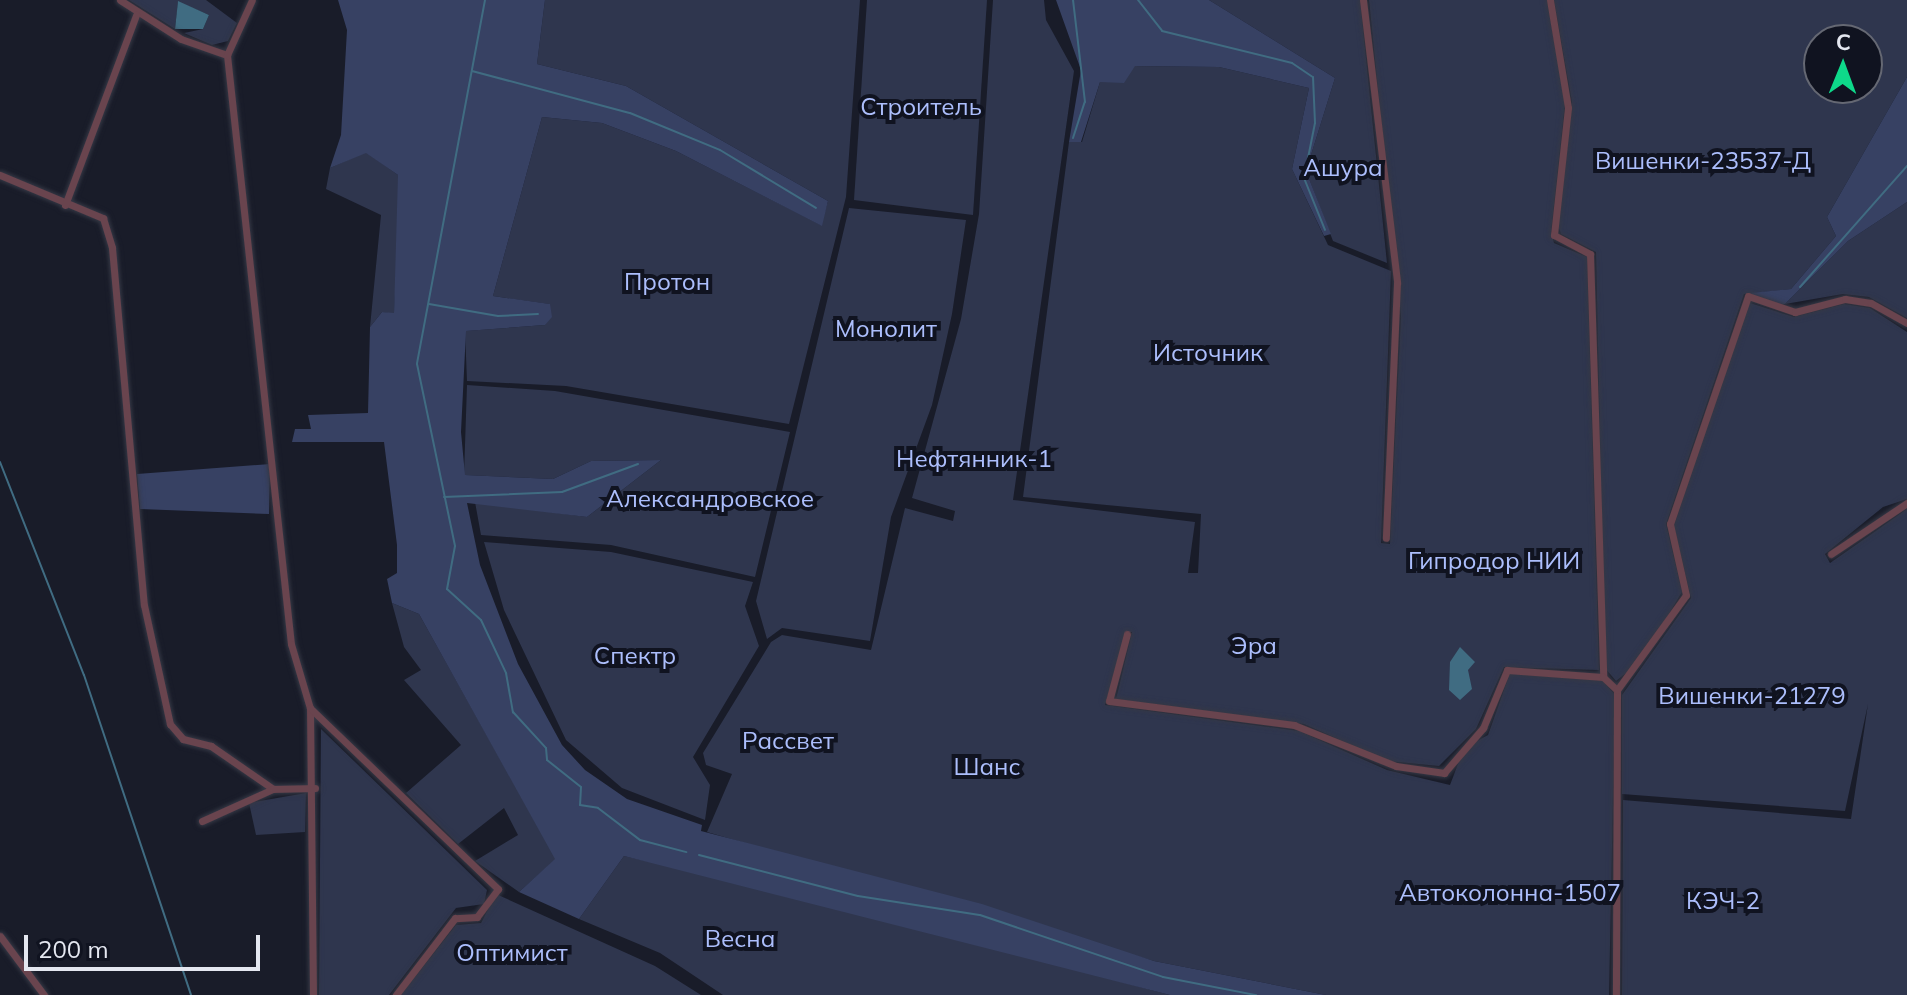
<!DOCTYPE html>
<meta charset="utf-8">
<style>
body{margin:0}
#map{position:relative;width:1907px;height:995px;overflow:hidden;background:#191c29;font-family:Mulish,sans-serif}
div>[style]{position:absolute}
.green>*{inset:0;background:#2f364e}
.forest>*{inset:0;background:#374163}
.water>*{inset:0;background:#406c82}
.stream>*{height:2px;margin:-1px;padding:0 1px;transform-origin:1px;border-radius:1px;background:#406c82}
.roads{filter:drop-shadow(0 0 2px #353845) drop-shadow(0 0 2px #353845)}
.street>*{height:7px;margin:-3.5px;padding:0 3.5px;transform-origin:3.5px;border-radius:3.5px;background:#69444e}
span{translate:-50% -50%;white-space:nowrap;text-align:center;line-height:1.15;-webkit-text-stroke:8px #101320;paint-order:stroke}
.park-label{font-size:24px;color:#acbefc}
.north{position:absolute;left:1803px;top:24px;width:80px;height:80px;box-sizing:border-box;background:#101320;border:2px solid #656873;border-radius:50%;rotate:1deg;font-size:22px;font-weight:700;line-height:32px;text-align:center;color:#e4e7f0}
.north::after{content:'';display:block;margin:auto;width:28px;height:36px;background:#0ed98a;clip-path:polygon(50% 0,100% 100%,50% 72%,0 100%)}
.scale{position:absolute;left:24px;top:935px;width:236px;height:36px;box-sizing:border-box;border:4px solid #e4e7f0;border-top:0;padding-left:10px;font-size:24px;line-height:28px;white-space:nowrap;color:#e4e7f0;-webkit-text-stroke:6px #101320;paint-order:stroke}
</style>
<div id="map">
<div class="green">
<div style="clip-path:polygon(129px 0,206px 0,237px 23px,228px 41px,212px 45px,184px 33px,203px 29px,209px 15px,178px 2px,175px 29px)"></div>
<div style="clip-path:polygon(545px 0,860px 0,846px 197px,789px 424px,566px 386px,467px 381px,465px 331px,545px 325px,549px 304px,493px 296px,542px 117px,602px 123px,676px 151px,821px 225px,828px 201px,626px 86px,537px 64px)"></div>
<div style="clip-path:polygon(867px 0,987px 0,973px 215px,854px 200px)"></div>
<div style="clip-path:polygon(993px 0,1044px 0,1046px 20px,1074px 71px,1013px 500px,1195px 522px,1188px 573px,1198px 573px,1201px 514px,1023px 497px,1069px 142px,1082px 142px,1100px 82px,1134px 66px,1219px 67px,1309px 88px,1292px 169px,1328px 245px,1391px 271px,1381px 543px,1390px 544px,1401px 316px,1369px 0,1547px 0,1565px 103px,1551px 232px,1554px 243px,1587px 257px,1599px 670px,1504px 667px,1476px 729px,1439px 766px,1388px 761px,1304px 724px,1116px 699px,1132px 632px,1126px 632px,1105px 705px,1299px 731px,1387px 770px,1450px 785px,1464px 748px,1488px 735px,1510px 673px,1603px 681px,1615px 695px,1609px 995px,1326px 995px,1154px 961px,707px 832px,732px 774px,706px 765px,703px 753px,771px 642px,782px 635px,871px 650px,905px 508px,953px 521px,955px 511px,912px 498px,961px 319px,979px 214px)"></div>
<div style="clip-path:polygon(1209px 0,1360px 0,1387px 263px,1333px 241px,1306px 171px,1335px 78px)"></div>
<div style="clip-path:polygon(evenodd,1554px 0,1907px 0,1907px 77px,1827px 217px,1836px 236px,1791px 289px,1744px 294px,1666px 524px,1682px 592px,1640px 662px,1616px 681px,1605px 668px,1596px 252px,1561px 234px,1557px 223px,1572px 102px,1554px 0,1819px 40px,1867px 40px,1867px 88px,1819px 88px,1819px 40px)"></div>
<div style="clip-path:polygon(366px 152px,398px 175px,400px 196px,394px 314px,382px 312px,370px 327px,381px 215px,326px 189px,330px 168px)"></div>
<div style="clip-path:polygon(1907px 202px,1907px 318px,1869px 297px,1843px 294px,1785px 304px,1848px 241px)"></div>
<div style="clip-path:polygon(849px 208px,966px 220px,952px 314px,932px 405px,891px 517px,870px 641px,782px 628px,767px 639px,756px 601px)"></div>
<div style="clip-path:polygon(1747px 302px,1794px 317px,1844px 304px,1870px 308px,1907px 332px,1907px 499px,1883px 507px,1825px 554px,1830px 563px,1907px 509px,1907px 995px,1622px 995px,1623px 800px,1851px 819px,1868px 704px,1845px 811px,1622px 794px,1622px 695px,1691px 598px,1674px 526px)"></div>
<div style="clip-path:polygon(467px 385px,555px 391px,790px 432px,755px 577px,611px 545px,481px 535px,475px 502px,587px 517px,661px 460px,591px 461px,553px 479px,464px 475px)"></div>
<div style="clip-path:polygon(484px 542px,611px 552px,753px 582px,745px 606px,759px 646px,693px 757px,710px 785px,705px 820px,622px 788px,566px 740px,504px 610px)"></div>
<div style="clip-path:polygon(392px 603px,419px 614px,556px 859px,519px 892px,475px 861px,518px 835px,504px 808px,458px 844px,406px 793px,461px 745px,404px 680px,421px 670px,404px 647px)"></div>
<div style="clip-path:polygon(321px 729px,487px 890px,484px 904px,456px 908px,389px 995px,319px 995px)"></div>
<div style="clip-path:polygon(306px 793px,305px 832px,256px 835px,249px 803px)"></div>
<div style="clip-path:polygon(624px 856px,805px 897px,1170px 995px,723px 995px,660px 953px,579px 919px)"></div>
<div style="clip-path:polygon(496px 894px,655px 966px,701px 995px,401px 995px,456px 925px,481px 923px)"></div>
</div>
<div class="forest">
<div style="clip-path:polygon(338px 0,545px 0,537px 64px,626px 86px,828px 201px,822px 226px,676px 151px,602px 123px,542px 117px,493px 296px,550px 304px,552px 317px,545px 325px,466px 331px,461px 432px,465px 475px,553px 479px,591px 461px,661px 460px,587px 517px,467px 503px,480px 565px,518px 664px,562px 745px,585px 770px,627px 799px,702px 825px,701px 831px,982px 904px,1154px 961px,1326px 995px,1170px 995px,624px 856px,579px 919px,519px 892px,555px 859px,419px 614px,392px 603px,387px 579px,397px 573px,397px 545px,384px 442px,292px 442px,295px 429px,311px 429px,308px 415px,368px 413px,370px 327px,382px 312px,394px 313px,398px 175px,366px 153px,330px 168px,341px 135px,347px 30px)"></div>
<div style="clip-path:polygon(1056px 0,1209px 0,1335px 78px,1306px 171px,1331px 234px,1324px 236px,1292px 169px,1309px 88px,1219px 67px,1135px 66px,1124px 83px,1100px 82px,1081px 142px,1069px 142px,1081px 70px)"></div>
<div style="clip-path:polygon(1907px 77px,1907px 202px,1848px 241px,1785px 304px,1768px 306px,1750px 293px,1791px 289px,1836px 236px,1827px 217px)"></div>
<div style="clip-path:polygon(270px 464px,269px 514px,140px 509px,137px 474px)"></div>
</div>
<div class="water">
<div style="clip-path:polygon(178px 1px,209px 15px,203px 29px,175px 29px)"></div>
<div style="clip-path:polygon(1460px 647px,1475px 662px,1468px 670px,1472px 689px,1460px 700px,1449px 690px,1450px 662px)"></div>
</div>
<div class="stream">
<div style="left:485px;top:0;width:370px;rotate:100.6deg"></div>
<div style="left:417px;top:364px;width:186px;rotate:78.2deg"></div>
<div style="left:455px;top:546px;width:44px;rotate:100.5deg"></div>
<div style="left:447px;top:589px;width:46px;rotate:42.4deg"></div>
<div style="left:481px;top:620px;width:59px;rotate:64.7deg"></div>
<div style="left:506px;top:673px;width:40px;rotate:80deg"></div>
<div style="left:513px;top:712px;width:49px;rotate:47.5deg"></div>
<div style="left:546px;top:748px;width:12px;rotate:85deg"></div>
<div style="left:547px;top:760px;width:43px;rotate:38.5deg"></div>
<div style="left:581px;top:787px;width:18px;rotate:93deg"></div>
<div style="left:580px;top:805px;width:18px;rotate:9deg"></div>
<div style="left:598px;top:808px;width:53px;rotate:37.3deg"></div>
<div style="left:640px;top:840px;width:48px;rotate:14.6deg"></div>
<div style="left:1138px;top:0;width:39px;rotate:52deg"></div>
<div style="left:1162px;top:31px;width:134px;rotate:13.8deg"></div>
<div style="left:1292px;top:63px;width:25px;rotate:34deg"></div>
<div style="left:1313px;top:77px;width:46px;rotate:87.5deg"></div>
<div style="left:1315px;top:123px;width:56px;rotate:101.3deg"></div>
<div style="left:1304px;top:178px;width:56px;rotate:68deg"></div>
<div style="left:472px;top:71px;width:163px;rotate:14.9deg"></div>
<div style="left:630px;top:113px;width:97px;rotate:22.3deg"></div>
<div style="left:720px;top:150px;width:112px;rotate:31.1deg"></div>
<div style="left:1073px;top:138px;width:38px;rotate:-72deg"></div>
<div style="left:1085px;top:102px;width:103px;rotate:-96.7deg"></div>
<div style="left:1800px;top:287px;width:162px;rotate:-48.5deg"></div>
<div style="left:429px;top:304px;width:70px;rotate:9.9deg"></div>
<div style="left:498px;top:316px;width:40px;rotate:-2.9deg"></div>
<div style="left:0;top:462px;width:229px;rotate:68.5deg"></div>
<div style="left:84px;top:675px;width:337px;rotate:71.5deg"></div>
<div style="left:444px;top:497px;width:118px;rotate:-2.4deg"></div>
<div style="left:562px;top:492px;width:81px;rotate:-20.2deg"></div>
<div style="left:699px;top:855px;width:164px;rotate:14.5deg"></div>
<div style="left:858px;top:896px;width:123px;rotate:8.9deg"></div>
<div style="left:980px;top:915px;width:193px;rotate:18.7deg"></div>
<div style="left:1163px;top:977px;width:95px;rotate:11deg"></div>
</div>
<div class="roads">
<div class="street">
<div style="left:120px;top:0;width:72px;rotate:32.6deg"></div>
<div style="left:181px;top:39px;width:49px;rotate:19.2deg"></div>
<div style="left:227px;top:55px;width:592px;rotate:83.8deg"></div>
<div style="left:291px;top:644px;width:67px;rotate:73.5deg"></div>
<div style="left:310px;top:708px;width:287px;rotate:89.4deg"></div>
<div style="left:1363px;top:0;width:285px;rotate:83.1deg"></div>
<div style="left:1397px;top:283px;width:255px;rotate:92.5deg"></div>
<div style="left:1550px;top:0;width:109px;rotate:80.5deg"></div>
<div style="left:1568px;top:108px;width:128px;rotate:96.3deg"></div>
<div style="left:1554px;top:235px;width:41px;rotate:27.8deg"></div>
<div style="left:1590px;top:254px;width:423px;rotate:88.2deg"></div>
<div style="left:227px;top:55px;width:60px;rotate:-65.6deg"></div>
<div style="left:0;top:175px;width:112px;rotate:22.7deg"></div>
<div style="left:103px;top:218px;width:31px;rotate:73deg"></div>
<div style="left:112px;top:248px;width:358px;rotate:84.9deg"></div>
<div style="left:144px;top:605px;width:122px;rotate:77.7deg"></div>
<div style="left:170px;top:724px;width:20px;rotate:49deg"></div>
<div style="left:183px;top:739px;width:29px;rotate:14deg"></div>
<div style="left:211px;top:746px;width:75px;rotate:34.7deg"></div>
<div style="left:65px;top:205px;width:203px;rotate:-69.5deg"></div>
<div style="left:1831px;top:554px;width:92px;rotate:-33.9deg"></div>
<div style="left:1127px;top:634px;width:69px;rotate:105deg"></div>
<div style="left:1109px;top:701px;width:187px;rotate:7.4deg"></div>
<div style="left:1294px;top:725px;width:110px;rotate:21.9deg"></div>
<div style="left:1396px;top:766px;width:49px;rotate:8.3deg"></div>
<div style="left:1444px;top:773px;width:60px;rotate:-49.1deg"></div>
<div style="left:1483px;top:728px;width:63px;rotate:-67.5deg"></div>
<div style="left:1507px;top:670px;width:96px;rotate:4.2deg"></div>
<div style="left:1603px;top:677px;width:19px;rotate:43deg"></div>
<div style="left:1617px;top:690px;width:305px;rotate:90.2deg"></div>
<div style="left:1617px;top:690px;width:117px;rotate:-54deg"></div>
<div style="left:1686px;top:595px;width:73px;rotate:-102.7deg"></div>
<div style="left:1670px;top:524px;width:241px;rotate:-71.1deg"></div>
<div style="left:1748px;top:296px;width:50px;rotate:18.8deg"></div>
<div style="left:1795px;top:312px;width:52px;rotate:-14.6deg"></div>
<div style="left:1845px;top:299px;width:26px;rotate:9deg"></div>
<div style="left:1871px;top:303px;width:41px;rotate:29.1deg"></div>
<div style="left:310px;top:708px;width:261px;rotate:43.9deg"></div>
<div style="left:498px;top:889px;width:35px;rotate:127deg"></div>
<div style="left:477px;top:917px;width:22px;rotate:177deg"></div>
<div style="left:455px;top:918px;width:97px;rotate:127.5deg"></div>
<div style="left:202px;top:821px;width:78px;rotate:-24.3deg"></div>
<div style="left:273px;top:789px;width:42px;rotate:-1.4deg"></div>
<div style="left:0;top:936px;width:74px;rotate:53.3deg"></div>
</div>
</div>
<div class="park-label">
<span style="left:921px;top:107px">Строитель</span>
<span style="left:1703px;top:161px">Вишенки-23537-Д</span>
<span style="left:1343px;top:168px">Ашура</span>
<span style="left:667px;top:282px">Протон</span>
<span style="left:886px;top:329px">Монолит</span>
<span style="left:1208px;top:353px">Источник</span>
<span style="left:974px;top:459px">Нефтянник-1</span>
<span style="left:710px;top:499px">Александровское</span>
<span style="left:1494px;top:561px">Гипродор НИИ</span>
<span style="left:1254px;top:646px">Эра</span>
<span style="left:635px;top:656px">Спектр</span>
<span style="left:1752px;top:696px">Вишенки-21279</span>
<span style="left:788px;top:741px">Рассвет</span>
<span style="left:987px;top:767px">Шанс</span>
<span style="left:1510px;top:893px">Автоколонна-1507</span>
<span style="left:1723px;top:901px">КЭЧ-2</span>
<span style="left:740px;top:939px">Весна</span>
<span style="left:512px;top:953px">Оптимист</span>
</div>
<div class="north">С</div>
<div class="scale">200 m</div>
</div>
